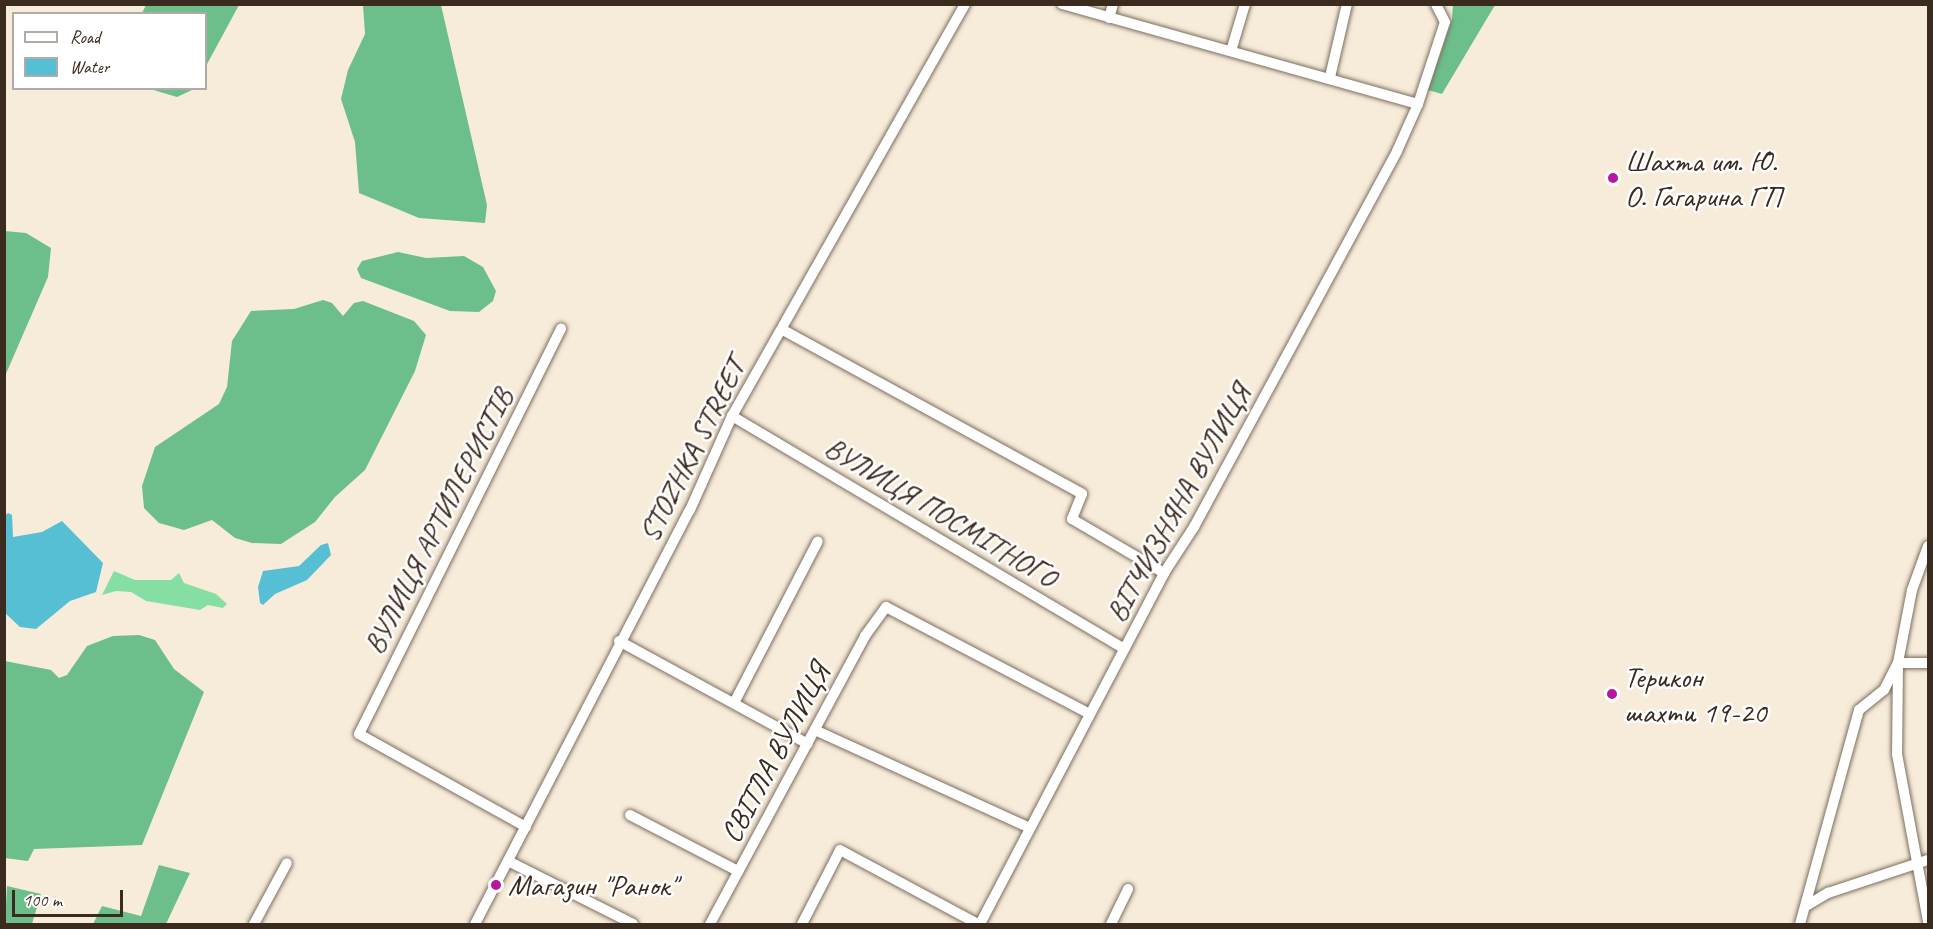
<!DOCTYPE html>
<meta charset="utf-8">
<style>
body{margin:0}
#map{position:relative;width:1933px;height:929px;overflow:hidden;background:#f7ecda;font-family:Caveat,sans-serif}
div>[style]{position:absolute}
.green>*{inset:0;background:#85dfa5}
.forest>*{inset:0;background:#6cbe8a}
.water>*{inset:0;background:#56bfd3}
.roads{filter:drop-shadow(0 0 2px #7d6e60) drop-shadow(0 0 2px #7d6e60)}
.minor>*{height:10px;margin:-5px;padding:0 5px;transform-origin:5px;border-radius:5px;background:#fff}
.dots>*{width:16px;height:16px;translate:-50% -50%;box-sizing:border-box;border:3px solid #fff;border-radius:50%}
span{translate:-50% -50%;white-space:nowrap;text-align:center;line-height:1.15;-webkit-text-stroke:5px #fff;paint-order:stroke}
.poi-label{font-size:30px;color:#3b2a1e}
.left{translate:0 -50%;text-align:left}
.street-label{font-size:30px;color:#3b2a1e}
.frame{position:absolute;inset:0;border:6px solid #3b2a1e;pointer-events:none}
.legend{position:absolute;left:12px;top:12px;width:195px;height:78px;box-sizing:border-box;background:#fff;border:2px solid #b1aaa5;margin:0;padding:8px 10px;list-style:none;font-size:18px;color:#3b2a1e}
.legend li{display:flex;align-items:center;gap:12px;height:30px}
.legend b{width:30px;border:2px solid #b1aaa5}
.scale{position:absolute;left:12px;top:890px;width:111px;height:27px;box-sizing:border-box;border:3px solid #3b2a1e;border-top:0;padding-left:8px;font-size:18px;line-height:21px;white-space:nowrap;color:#3b2a1e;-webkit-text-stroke:4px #fff;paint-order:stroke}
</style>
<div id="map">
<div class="green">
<div style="clip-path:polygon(114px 571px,135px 580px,171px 580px,179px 573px,184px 583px,216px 594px,227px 604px,223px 608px,208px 605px,200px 610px,146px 601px,131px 592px,116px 591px,102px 595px)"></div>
</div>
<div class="forest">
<div style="clip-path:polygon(1453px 4px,1495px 5px,1442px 94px,1428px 90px,1452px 19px)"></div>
<div style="clip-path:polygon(146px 5px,146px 4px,239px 5px,206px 66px,206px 14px,142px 13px)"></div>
<div style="clip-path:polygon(363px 5px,441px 5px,487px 205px,485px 223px,419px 218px,359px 193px,355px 142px,341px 99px,348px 70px,365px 34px)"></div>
<div style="clip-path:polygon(150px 89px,194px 88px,194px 89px,177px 97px)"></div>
<div style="clip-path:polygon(5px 231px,26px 233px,51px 248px,48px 277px,5px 376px)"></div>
<div style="clip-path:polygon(398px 252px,426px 258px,464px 256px,483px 267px,496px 291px,493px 301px,479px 312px,450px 311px,361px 278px,357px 269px,362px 261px)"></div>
<div style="clip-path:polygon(323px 300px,332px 303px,343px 316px,354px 303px,363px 301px,414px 321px,426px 335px,415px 371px,365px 470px,335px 497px,315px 522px,281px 544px,252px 543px,235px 538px,212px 520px,184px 530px,159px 523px,144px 508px,142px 486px,155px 447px,219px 404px,227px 387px,232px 341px,251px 311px,294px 309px)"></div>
<div style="clip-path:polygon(139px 635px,155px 640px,174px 669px,204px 692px,142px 845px,34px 849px,28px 861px,5px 858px,5px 661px,51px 670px,59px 678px,67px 675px,87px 646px,113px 636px)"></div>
<div style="clip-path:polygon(159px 865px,190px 873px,166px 924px,93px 924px,102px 906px,141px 916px)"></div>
<div style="clip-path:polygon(7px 886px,41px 894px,32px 924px,5px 924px)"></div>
</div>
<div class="water">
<div style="clip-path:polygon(8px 513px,12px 515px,13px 537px,42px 532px,62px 521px,103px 563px,96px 592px,70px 601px,36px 629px,20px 627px,5px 613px,4px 516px)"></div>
<div style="clip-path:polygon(328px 543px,331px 555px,307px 580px,275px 594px,263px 605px,260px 603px,258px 587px,263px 571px,299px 566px,321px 545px)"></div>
</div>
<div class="roads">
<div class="minor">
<div style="left:1062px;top:4px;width:370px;rotate:15.7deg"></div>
<div style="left:1109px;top:18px;width:15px;rotate:-74deg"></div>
<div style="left:1231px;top:51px;width:49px;rotate:-73.4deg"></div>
<div style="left:1330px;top:77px;width:75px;rotate:-76.9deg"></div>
<div style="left:783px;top:330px;width:341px;rotate:28.7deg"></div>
<div style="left:1082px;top:494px;width:27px;rotate:112deg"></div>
<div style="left:1072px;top:519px;width:107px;rotate:30.4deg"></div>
<div style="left:732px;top:416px;width:456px;rotate:30.7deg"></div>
<div style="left:1928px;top:546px;width:47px;rotate:110deg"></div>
<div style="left:1912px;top:590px;width:74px;rotate:100.9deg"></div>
<div style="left:1898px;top:663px;width:91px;rotate:90.6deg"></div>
<div style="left:1897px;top:754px;width:171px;rotate:79.5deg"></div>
<div style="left:619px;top:641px;width:215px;rotate:28.6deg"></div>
<div style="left:734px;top:703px;width:182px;rotate:-62.6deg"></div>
<div style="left:815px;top:730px;width:236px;rotate:24.5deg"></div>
<div style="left:630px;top:815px;width:122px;rotate:27.4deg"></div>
<div style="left:526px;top:827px;width:191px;rotate:-150.9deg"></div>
<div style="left:359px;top:734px;width:453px;rotate:-63.5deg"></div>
<div style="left:508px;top:861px;width:140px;rotate:26.7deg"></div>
<div style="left:1806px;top:906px;width:26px;rotate:-31deg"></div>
<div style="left:1828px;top:893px;width:105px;rotate:-18.3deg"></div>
<div style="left:254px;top:924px;width:69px;rotate:-61.6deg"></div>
<div style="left:475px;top:924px;width:466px;rotate:-62.6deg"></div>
<div style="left:690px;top:510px;width:103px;rotate:-65.9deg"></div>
<div style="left:732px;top:416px;width:473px;rotate:-60.5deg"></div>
<div style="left:710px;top:924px;width:327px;rotate:-61.7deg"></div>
<div style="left:865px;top:636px;width:36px;rotate:-54deg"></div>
<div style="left:886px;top:607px;width:230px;rotate:27.7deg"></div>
<div style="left:802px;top:924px;width:83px;rotate:-62.8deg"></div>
<div style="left:840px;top:850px;width:157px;rotate:28.2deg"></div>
<div style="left:980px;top:924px;width:396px;rotate:-62.3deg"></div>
<div style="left:1164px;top:573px;width:55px;rotate:-56.9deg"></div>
<div style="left:1194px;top:527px;width:427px;rotate:-61.6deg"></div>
<div style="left:1397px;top:151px;width:51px;rotate:-65.9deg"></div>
<div style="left:1418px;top:104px;width:86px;rotate:-71.8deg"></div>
<div style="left:1445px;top:22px;width:20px;rotate:-117deg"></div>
<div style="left:1111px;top:924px;width:39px;rotate:-64deg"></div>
<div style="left:1800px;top:924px;width:222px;rotate:-74.6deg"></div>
<div style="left:1859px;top:710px;width:32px;rotate:-39deg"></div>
<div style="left:1884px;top:690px;width:30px;rotate:-63deg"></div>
<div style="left:1898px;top:663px;width:30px"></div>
</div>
</div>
<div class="dots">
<div style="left:1613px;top:178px;background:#b5179e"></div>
<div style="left:1612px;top:694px;background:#b5179e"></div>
<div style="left:496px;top:885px;background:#b5179e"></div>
</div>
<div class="poi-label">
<span class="left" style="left:1625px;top:178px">Шахта им. Ю.<br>О. Гагарина ГП</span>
<span class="left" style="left:1624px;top:694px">Терикон<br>шахти 19-20</span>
<span class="left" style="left:508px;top:885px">Магазин "Ранок"</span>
</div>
<div class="street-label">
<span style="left:692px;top:450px;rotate:-63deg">STOZHKA STREET</span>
<span style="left:1178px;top:503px;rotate:-61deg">ВІТЧИЗНЯНА ВУЛИЦЯ</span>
<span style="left:941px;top:512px;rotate:31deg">ВУЛИЦЯ ПОСМІТНОГО</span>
<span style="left:438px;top:521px;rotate:-63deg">ВУЛИЦЯ АРТИЛЕРИСТІВ</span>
<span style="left:775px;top:753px;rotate:-62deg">СВІТЛА ВУЛИЦЯ</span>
</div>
<div class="frame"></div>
<ul class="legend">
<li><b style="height:8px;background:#fff"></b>Road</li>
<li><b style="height:16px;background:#56bfd3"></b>Water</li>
</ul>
<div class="scale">100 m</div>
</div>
